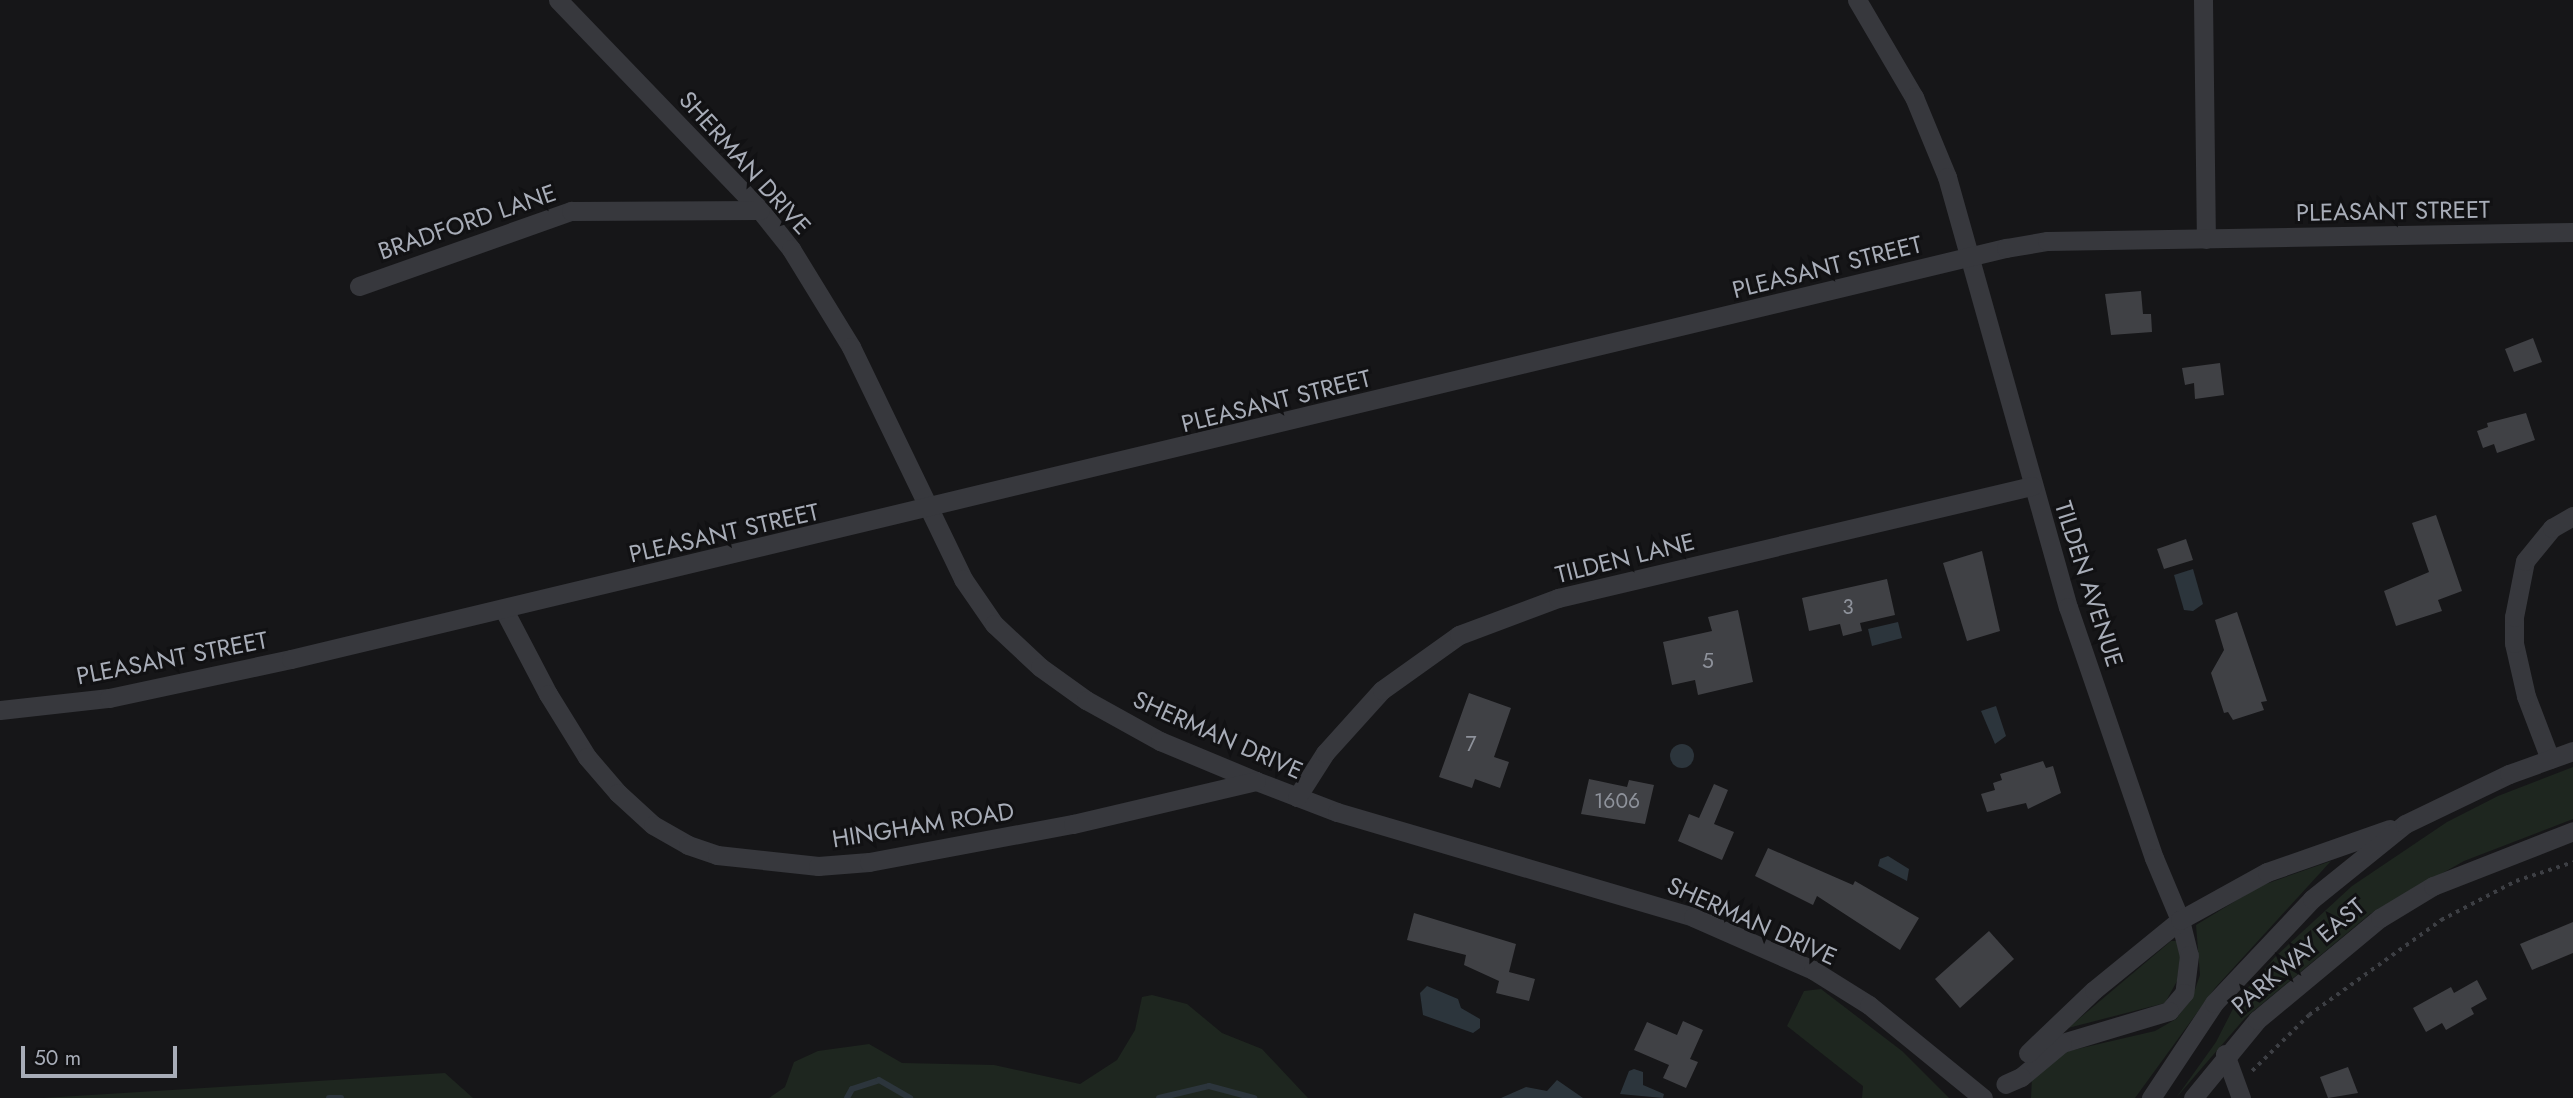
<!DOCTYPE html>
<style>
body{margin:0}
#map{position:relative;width:2573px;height:1098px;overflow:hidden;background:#161618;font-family:Jost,sans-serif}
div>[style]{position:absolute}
.green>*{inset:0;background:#1e261f}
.water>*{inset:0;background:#2c353c}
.round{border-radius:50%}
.stream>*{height:6px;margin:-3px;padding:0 3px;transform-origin:3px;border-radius:3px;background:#2c353c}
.building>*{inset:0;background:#404145}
.path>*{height:3.5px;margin-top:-1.75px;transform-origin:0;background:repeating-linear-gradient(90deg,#3d3f44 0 3.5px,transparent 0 8.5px)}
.minor>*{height:19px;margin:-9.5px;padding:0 9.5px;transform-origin:9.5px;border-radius:9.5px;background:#37383d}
span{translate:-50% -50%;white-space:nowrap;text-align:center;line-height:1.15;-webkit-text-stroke:6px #111113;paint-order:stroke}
.number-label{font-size:21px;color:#8e929b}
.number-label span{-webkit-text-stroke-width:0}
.street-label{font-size:24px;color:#a8adb8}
.scale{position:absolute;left:21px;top:1046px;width:156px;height:32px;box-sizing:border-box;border:4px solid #a8adb8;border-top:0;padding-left:9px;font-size:21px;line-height:24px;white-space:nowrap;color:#a8adb8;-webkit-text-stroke:5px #111113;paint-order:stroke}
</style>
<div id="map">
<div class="green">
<div style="clip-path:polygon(2573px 767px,2573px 819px,2464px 861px,2370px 914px,2245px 1018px,2176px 1098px,2216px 1042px,2238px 999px,2276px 956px,2352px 886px,2447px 822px,2498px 796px)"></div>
<div style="clip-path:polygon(2331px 861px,2215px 988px,2135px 1098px,2031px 1098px,2032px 1076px,2060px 1053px,2155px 1031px,2176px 1019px,2192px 998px,2200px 975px,2196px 925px,2260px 886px)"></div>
<div style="clip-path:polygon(2171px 941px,2177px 941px,2181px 950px,2177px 981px,2165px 1003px,2068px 1028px)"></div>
<div style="clip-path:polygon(1821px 989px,1902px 1051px,1949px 1098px,1862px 1098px,1863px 1086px,1787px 1026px,1804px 991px)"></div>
<div style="clip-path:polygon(1152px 995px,1187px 1004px,1222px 1033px,1262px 1049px,1308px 1098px,769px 1098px,785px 1087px,794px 1062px,818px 1051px,869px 1044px,902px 1063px,994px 1065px,1080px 1084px,1117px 1060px,1135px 1030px,1142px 997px)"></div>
<div style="clip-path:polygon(445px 1073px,473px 1098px,43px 1098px)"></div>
</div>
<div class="water">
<div style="clip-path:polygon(2193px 569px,2203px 604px,2193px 611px,2184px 610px,2174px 575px)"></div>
<div style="clip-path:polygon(1898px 622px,1902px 638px,1872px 646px,1868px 629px)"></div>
<div style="clip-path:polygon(1996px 706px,2006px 736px,1995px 744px,1981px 711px)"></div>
<div class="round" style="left:1670px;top:744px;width:24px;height:24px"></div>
<div style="clip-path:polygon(1888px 856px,1909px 869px,1907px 881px,1878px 866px,1880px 859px)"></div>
<div style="clip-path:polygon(1427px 986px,1458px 999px,1461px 1008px,1480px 1019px,1480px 1028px,1473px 1033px,1423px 1015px,1420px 993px)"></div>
<div style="clip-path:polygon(1634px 1069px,1643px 1072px,1643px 1085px,1664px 1094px,1663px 1098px,1620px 1094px,1629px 1071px)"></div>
<div style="clip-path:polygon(1557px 1080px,1583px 1098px,1501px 1098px,1526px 1087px,1547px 1091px)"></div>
</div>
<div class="stream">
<div style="left:329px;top:1098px;width:12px"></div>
<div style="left:847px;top:1098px;width:10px;rotate:-61deg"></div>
<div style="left:852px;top:1089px;width:28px;rotate:-18deg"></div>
<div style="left:879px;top:1080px;width:36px;rotate:30deg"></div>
<div style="left:1159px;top:1098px;width:51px;rotate:-13.5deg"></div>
<div style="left:1209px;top:1086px;width:47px;rotate:14.9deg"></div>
</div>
<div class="building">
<div style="clip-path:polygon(2141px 291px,2143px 314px,2151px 314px,2152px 332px,2111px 335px,2105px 294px)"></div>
<div style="clip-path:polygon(2533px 338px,2542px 362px,2514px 372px,2505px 349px)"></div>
<div style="clip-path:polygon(2220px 363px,2224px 395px,2195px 399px,2194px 383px,2185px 385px,2182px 368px)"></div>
<div style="clip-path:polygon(2526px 413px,2535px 440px,2497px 453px,2494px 444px,2483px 448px,2477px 431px,2488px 427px,2487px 423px)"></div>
<div style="clip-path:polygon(2436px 515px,2462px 591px,2438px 600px,2442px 611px,2396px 626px,2384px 591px,2429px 572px,2412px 523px)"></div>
<div style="clip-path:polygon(2186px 539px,2193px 560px,2164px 569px,2157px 549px)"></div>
<div style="clip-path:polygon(1982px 551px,2000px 631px,1967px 641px,1943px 563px)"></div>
<div style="clip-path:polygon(1887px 579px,1895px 615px,1860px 623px,1862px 631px,1843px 636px,1840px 624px,1809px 631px,1802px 598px)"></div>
<div style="clip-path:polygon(1738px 610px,1753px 682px,1698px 695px,1695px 680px,1672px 685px,1663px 642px,1712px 631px,1708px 617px)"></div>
<div style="clip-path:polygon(2237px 612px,2267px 701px,2261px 702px,2264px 710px,2233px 720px,2228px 712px,2224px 713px,2211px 673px,2224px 650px,2215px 620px)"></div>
<div style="clip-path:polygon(1469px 693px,1511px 708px,1494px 757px,1509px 762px,1500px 788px,1475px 779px,1472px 788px,1439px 777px)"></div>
<div style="clip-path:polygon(2043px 761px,2046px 768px,2053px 766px,2061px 793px,2028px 809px,2026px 803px,1987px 812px,1981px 794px,1995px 790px,1993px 783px,2002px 780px,2000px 774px)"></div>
<div style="clip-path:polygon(1589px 779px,1627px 787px,1629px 780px,1654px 785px,1645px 824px,1581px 814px)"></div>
<div style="clip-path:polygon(1714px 784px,1728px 790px,1714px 824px,1734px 832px,1722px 860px,1678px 841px,1689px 814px,1699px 818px)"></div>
<div style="clip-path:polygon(1768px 848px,1853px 885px,1855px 881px,1919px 918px,1900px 950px,1817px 896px,1813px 905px,1755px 876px)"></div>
<div style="clip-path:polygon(1414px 913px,1516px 944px,1509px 972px,1535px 979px,1529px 1001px,1496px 993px,1499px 981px,1464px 965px,1466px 955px,1407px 940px)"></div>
<div style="clip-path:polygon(2573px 922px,2573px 953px,2532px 970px,2520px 944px)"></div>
<div style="clip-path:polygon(1989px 931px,2014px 959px,1960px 1008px,1935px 979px)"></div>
<div style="clip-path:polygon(2477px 980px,2487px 999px,2471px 1008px,2474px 1014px,2446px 1030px,2442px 1023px,2426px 1032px,2413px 1008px,2451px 987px,2454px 993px)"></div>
<div style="clip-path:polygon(1683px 1021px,1703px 1030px,1690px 1059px,1698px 1062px,1686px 1088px,1663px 1078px,1669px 1065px,1634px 1050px,1647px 1022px,1677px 1035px)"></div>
<div style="clip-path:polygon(2348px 1067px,2358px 1093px,2328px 1098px,2320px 1077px)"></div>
</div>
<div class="path">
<div style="left:2252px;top:1071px;width:80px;rotate:-44.5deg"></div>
<div style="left:2309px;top:1015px;width:163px;rotate:-35.7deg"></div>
<div style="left:2441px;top:920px;width:85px;rotate:-27.5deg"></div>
<div style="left:2516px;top:881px;width:60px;rotate:-18.4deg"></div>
</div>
<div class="minor">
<div style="left:558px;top:0;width:291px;rotate:46.1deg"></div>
<div style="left:760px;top:210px;width:50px;rotate:51.5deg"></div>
<div style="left:791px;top:249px;width:115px;rotate:58.5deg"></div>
<div style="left:851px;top:347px;width:258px;rotate:64.2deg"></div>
<div style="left:963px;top:579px;width:55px;rotate:55.4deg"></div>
<div style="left:994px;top:624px;width:63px;rotate:43.1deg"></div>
<div style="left:1040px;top:667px;width:57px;rotate:35.7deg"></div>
<div style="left:1086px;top:700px;width:85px;rotate:29deg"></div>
<div style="left:1160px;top:741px;width:104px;rotate:22.6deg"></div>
<div style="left:1256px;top:781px;width:87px;rotate:20.9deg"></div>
<div style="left:1337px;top:812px;width:371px;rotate:16.4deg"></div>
<div style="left:1693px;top:917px;width:131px;rotate:23.8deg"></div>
<div style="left:1813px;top:970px;width:66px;rotate:32deg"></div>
<div style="left:1869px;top:1005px;width:147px;rotate:39.2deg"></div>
<div style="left:1857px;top:0;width:113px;rotate:59.6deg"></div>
<div style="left:1914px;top:97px;width:87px;rotate:67.6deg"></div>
<div style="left:1947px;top:177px;width:447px;rotate:74.3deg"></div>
<div style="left:2068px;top:607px;width:265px;rotate:71.1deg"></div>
<div style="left:2154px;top:858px;width:67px;rotate:67.2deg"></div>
<div style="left:2180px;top:920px;width:36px;rotate:76deg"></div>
<div style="left:2189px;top:955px;width:38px;rotate:97deg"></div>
<div style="left:2184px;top:993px;width:23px;rotate:130deg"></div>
<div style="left:2169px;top:1011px;width:112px;rotate:163.3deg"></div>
<div style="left:2062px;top:1043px;width:53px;rotate:140.3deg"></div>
<div style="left:2021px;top:1077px;width:17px;rotate:156deg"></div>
<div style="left:2203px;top:0;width:239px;rotate:89.3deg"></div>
<div style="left:359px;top:286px;width:225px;rotate:-19.5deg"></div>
<div style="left:571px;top:211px;width:189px;rotate:-0.3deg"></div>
<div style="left:504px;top:610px;width:95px;rotate:62.4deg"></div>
<div style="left:548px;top:694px;width:74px;rotate:58.2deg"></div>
<div style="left:587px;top:757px;width:48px;rotate:49.3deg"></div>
<div style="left:618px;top:793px;width:47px;rotate:42.4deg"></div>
<div style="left:653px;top:825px;width:40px;rotate:29.7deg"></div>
<div style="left:688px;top:845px;width:31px;rotate:19deg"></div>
<div style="left:717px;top:855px;width:102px;rotate:6.2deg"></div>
<div style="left:818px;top:866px;width:51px;rotate:-4.5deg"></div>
<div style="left:869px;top:862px;width:208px;rotate:-10.6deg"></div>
<div style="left:1073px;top:824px;width:188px;rotate:-13.2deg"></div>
<div style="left:0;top:710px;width:110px;rotate:-6.3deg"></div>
<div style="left:109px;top:698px;width:186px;rotate:-12.1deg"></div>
<div style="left:291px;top:659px;width:1764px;rotate:-13.48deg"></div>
<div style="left:2006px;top:248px;width:42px;rotate:-9.7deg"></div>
<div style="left:2047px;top:241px;width:526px;rotate:-0.98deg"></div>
<div style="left:2550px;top:759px;width:67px;rotate:-110.9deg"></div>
<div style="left:2526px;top:696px;width:54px;rotate:-102.8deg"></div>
<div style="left:2514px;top:643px;width:26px;rotate:-90deg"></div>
<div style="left:2514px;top:617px;width:57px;rotate:-78.9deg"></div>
<div style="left:2525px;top:561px;width:43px;rotate:-50.7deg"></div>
<div style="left:2552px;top:528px;width:24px;rotate:-30deg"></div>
<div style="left:1297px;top:797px;width:52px;rotate:-57.5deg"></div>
<div style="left:1325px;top:753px;width:85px;rotate:-47.9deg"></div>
<div style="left:1382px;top:690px;width:95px;rotate:-35.5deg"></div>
<div style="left:1459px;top:635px;width:106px;rotate:-20.5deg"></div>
<div style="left:1558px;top:598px;width:487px;rotate:-13.3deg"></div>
<div style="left:2028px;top:1053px;width:91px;rotate:-43.7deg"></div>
<div style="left:2094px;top:990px;width:111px;rotate:-39.1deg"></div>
<div style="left:2180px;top:920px;width:99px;rotate:-28.9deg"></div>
<div style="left:2267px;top:872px;width:130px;rotate:-19.3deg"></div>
<div style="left:2225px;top:1054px;width:47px;rotate:70deg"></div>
<div style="left:2151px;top:1098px;width:114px;rotate:-56.4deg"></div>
<div style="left:2214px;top:1003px;width:143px;rotate:-46.7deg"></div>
<div style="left:2312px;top:899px;width:119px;rotate:-38.9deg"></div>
<div style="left:2405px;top:824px;width:115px;rotate:-25.7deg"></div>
<div style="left:2509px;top:774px;width:68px;rotate:-19.8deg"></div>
<div style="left:2193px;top:1098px;width:101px;rotate:-50.6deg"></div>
<div style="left:2257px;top:1020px;width:160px;rotate:-39.7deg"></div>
<div style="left:2380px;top:918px;width:62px;rotate:-31.1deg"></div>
<div style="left:2433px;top:886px;width:150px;rotate:-21.4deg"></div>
</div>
<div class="number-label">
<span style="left:1848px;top:607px">3</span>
<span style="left:1708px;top:661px">5</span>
<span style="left:1471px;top:744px">7</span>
<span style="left:1617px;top:801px">1606</span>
</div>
<div class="street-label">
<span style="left:745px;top:163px;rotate:48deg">SHERMAN DRIVE</span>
<span style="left:2393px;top:211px;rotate:-1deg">PLEASANT STREET</span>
<span style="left:467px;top:222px;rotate:-19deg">BRADFORD LANE</span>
<span style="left:1827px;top:267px;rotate:-14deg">PLEASANT STREET</span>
<span style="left:1276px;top:401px;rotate:-14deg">PLEASANT STREET</span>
<span style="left:724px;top:533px;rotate:-13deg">PLEASANT STREET</span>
<span style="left:1625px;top:558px;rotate:-14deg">TILDEN LANE</span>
<span style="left:2089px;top:584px;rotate:72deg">TILDEN AVENUE</span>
<span style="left:172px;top:658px;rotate:-11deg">PLEASANT STREET</span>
<span style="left:1218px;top:735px;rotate:24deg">SHERMAN DRIVE</span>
<span style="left:923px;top:825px;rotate:-9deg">HINGHAM ROAD</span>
<span style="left:1752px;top:921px;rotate:24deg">SHERMAN DRIVE</span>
<span style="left:2298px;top:956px;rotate:-40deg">PARKWAY EAST</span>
</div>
<div class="scale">50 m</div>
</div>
